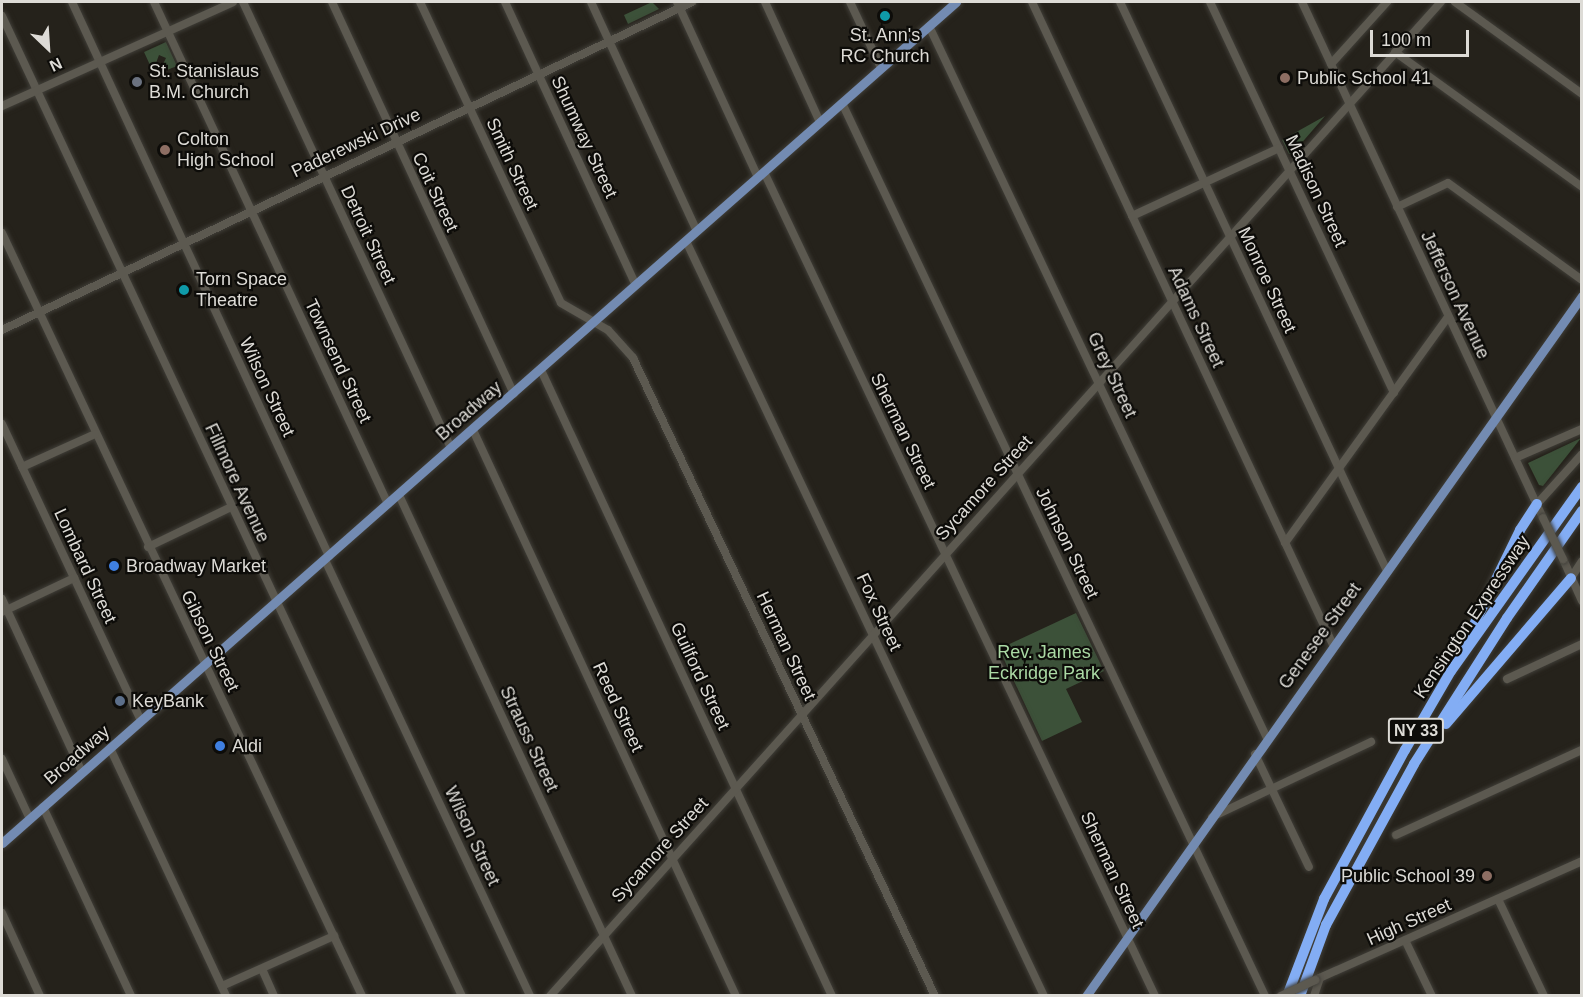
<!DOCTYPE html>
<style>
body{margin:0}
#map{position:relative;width:1583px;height:997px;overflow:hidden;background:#25221b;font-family:Arial,sans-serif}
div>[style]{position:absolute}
.green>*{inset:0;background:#3c5139}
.roads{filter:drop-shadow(0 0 2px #403e38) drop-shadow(0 0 2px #403e38)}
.minor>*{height:8px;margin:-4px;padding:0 4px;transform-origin:4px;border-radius:4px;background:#5c5950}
.major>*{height:9px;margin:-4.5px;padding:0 4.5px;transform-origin:4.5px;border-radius:4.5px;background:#738bb2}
.highway>*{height:10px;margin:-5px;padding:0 5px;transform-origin:5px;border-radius:5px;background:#83adf4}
.bridges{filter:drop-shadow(0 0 2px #403e38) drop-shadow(0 0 2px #403e38)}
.minor-bridge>*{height:8px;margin:-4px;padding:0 4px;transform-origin:4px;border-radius:4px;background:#5c5950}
.dots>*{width:16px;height:16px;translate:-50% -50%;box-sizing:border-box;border:3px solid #0d0c09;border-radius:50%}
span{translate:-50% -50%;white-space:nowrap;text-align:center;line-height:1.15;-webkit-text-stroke:4.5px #0d0c09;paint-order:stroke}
.shield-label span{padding:2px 4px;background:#0d0c09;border:2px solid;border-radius:4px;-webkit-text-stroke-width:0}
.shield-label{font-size:16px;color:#dddbd6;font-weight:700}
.poi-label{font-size:18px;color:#dddbd6}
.left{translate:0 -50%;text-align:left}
.right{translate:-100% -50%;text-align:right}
.street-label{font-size:18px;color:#dddbd6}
.park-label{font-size:18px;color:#aad9a4}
.frame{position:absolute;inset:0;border:3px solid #dddbd6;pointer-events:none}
.north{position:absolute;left:18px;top:18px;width:60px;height:60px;-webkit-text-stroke:4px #0d0c09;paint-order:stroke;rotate:155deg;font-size:16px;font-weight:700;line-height:24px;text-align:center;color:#dddbd6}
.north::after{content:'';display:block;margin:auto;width:21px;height:27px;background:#dddbd6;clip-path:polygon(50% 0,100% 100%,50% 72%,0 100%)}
.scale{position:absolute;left:1370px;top:30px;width:99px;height:27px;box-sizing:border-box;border:3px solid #dddbd6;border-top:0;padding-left:8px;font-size:18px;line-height:21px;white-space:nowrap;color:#dddbd6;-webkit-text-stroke:4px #0d0c09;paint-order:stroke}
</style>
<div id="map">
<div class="green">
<div style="clip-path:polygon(652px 2px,659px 9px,628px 24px,624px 15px)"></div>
<div style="clip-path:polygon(166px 42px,177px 66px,167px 70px,163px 64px,166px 58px,159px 55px,156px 63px,165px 71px,155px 76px,144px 52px)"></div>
<div style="clip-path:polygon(1325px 116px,1292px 154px,1289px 154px,1282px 140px)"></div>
<div style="clip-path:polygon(1581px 438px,1543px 486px,1539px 485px,1528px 463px)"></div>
<div style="clip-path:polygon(1076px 613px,1104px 671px,1066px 689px,1082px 722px,1042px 741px,999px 649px)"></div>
</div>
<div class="roads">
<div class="minor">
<div style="left:72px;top:2px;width:611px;rotate:65.11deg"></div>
<div style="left:154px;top:2px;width:554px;rotate:65.01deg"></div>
<div style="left:243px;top:2px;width:493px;rotate:65deg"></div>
<div style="left:332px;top:2px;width:432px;rotate:65.1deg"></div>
<div style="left:420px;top:2px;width:332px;rotate:64.9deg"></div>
<div style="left:561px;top:303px;width:54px;rotate:29.9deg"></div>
<div style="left:608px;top:330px;width:38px;rotate:48deg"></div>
<div style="left:633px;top:358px;width:706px;rotate:64.67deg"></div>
<div style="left:505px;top:2px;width:312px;rotate:65.2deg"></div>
<div style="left:591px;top:2px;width:252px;rotate:65.2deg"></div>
<div style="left:677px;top:2px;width:193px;rotate:65.2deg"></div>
<div style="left:765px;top:2px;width:132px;rotate:65.4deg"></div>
<div style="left:850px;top:2px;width:73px;rotate:64.8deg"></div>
<div style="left:1032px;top:2px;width:710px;rotate:64.91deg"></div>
<div style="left:1120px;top:2px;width:629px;rotate:64.86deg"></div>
<div style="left:1210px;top:2px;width:432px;rotate:64.8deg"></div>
<div style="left:1302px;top:2px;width:570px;rotate:64.96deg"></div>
<div style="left:1455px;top:2px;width:157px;rotate:35.9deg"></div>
<div style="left:2px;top:16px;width:1083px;rotate:64.86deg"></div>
<div style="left:929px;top:26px;width:788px;rotate:64.61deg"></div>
<div style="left:1395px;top:52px;width:231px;rotate:35.8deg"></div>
<div style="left:1331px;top:64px;width:84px;rotate:-47.9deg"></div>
<div style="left:842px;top:103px;width:988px;rotate:64.65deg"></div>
<div style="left:2px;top:106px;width:253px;rotate:-24.2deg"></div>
<div style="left:764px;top:172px;width:912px;rotate:64.61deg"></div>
<div style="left:1397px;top:207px;width:56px;rotate:-25.2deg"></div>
<div style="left:1448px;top:183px;width:165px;rotate:35.9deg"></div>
<div style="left:1132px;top:216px;width:162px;rotate:-24.8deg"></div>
<div style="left:2px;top:233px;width:844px;rotate:64.74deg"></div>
<div style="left:686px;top:241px;width:836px;rotate:64.63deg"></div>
<div style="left:2px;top:330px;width:764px;rotate:-25.42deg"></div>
<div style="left:541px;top:370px;width:690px;rotate:65.07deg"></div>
<div style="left:2px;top:424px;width:328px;rotate:64.9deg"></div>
<div style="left:473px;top:430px;width:624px;rotate:65.08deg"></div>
<div style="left:1515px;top:458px;width:73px;rotate:-23.4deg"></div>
<div style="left:22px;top:467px;width:80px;rotate:-24.3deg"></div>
<div style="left:399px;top:495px;width:553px;rotate:65.06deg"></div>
<div style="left:1537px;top:504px;width:67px;rotate:-48deg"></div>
<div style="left:1285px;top:543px;width:279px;rotate:-54.2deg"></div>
<div style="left:148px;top:547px;width:92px;rotate:-25.7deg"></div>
<div style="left:1563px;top:559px;width:46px;rotate:65.7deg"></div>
<div style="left:325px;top:560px;width:482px;rotate:64.8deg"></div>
<div style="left:1571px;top:578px;width:20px;rotate:-57deg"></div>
<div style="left:2px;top:599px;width:191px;rotate:65.2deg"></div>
<div style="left:2px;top:612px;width:80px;rotate:-25.3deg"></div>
<div style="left:1507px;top:679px;width:83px;rotate:-25deg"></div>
<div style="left:110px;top:748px;width:274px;rotate:64.9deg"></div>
<div style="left:1255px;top:754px;width:125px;rotate:64.5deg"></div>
<div style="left:2px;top:759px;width:66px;rotate:65deg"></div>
<div style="left:43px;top:807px;width:208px;rotate:65deg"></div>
<div style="left:1212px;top:817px;width:176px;rotate:-25.3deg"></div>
<div style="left:1396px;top:835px;width:205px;rotate:-24.6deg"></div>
<div style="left:1498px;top:899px;width:107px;rotate:64.6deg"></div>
<div style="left:2px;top:913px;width:91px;rotate:65.4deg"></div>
<div style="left:1405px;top:940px;width:62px;rotate:64.3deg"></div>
<div style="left:262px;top:969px;width:30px;rotate:66deg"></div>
<div style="left:1315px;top:980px;width:292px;rotate:-24deg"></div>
<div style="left:222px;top:986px;width:123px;rotate:-24.1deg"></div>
<div style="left:550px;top:996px;width:1335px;rotate:-48.13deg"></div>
<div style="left:1314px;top:996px;width:19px;rotate:-72deg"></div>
</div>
<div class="major">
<div style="left:2px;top:843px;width:1272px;rotate:-41.4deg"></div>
<div style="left:1086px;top:996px;width:858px;rotate:-54.68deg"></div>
</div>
<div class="highway">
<div style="left:1464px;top:645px;width:128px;rotate:-64deg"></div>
<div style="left:1520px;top:530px;width:31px;rotate:-57deg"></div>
<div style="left:1446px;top:724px;width:192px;rotate:-49.4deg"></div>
<div style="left:1287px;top:996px;width:104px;rotate:-69.1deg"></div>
<div style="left:1324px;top:899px;width:170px;rotate:-61.5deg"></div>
<div style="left:1405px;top:750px;width:91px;rotate:-59.8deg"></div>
<div style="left:1451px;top:671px;width:226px;rotate:-54.6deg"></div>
<div style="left:1300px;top:996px;width:76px;rotate:-69.9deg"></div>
<div style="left:1326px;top:925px;width:183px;rotate:-61.3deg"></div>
<div style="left:1414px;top:764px;width:173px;rotate:-57.5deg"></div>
<div style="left:1507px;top:618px;width:131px;rotate:-55deg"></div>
</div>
</div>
<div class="bridges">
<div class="minor-bridge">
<div style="left:1543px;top:518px;width:46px;rotate:64deg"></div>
<div style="left:1281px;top:996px;width:38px;rotate:-25deg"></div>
</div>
</div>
<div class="dots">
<div style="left:885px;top:16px;background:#0f9aa8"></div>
<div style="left:1285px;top:78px;background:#8d6e63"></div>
<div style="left:137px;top:82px;background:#6b7280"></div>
<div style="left:165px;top:150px;background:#8d6e63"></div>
<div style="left:184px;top:290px;background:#0f9aa8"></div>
<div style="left:114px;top:566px;background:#3f7fe0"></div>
<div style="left:120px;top:701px;background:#5c6f8a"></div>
<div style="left:220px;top:746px;background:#3f7fe0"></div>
<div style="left:1487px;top:876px;background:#8d6e63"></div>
</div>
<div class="shield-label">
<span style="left:1416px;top:731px">NY 33</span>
</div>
<div class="poi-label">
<span style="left:885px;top:46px">St. Ann's<br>RC Church</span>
<span class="left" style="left:149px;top:82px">St. Stanislaus<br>B.M. Church</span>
<span class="left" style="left:1297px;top:78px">Public School 41</span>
<span class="left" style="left:177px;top:150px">Colton<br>High School</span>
<span class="left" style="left:196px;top:290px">Torn Space<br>Theatre</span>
<span class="left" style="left:126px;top:566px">Broadway Market</span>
<span class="left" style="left:132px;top:701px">KeyBank</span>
<span class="left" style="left:232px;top:746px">Aldi</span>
<span class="right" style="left:1475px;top:876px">Public School 39</span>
</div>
<div class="street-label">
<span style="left:584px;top:137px;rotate:65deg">Shumway Street</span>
<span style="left:356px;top:143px;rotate:-25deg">Paderewski Drive</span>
<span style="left:512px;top:164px;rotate:65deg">Smith Street</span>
<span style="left:1316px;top:191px;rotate:65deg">Madison Street</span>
<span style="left:435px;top:192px;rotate:65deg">Coit Street</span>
<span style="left:368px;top:235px;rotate:65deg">Detroit Street</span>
<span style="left:1267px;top:280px;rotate:65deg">Monroe Street</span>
<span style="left:1455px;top:295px;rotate:65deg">Jefferson Avenue</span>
<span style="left:1196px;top:317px;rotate:65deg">Adams Street</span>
<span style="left:338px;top:361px;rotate:65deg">Townsend Street</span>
<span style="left:1112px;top:375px;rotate:65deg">Grey Street</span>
<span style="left:267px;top:387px;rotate:65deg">Wilson Street</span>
<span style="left:469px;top:411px;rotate:-41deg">Broadway</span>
<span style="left:903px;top:431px;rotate:64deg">Sherman Street</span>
<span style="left:237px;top:483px;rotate:65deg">Fillmore Avenue</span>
<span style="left:984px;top:488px;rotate:-48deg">Sycamore Street</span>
<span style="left:1067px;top:543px;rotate:64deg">Johnson Street</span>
<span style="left:85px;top:566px;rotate:65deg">Lombard Street</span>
<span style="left:879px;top:612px;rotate:65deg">Fox Street</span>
<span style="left:1472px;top:617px;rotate:-56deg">Kensington Expressway</span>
<span style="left:1320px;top:636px;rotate:-54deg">Genesee Street</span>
<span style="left:210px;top:641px;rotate:64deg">Gibson Street</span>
<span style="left:786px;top:646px;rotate:65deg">Herman Street</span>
<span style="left:700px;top:676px;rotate:65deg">Guilford Street</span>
<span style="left:618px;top:707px;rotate:65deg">Reed Street</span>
<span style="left:529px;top:739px;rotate:65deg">Strauss Street</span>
<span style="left:77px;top:755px;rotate:-41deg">Broadway</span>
<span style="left:472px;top:836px;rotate:65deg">Wilson Street</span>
<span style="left:660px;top:850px;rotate:-48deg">Sycamore Street</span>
<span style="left:1112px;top:870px;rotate:65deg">Sherman Street</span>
<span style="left:1409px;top:922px;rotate:-24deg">High Street</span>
</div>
<div class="park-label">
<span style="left:1044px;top:663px">Rev. James<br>Eckridge Park</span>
</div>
<div class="frame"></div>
<div class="north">N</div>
<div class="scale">100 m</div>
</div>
